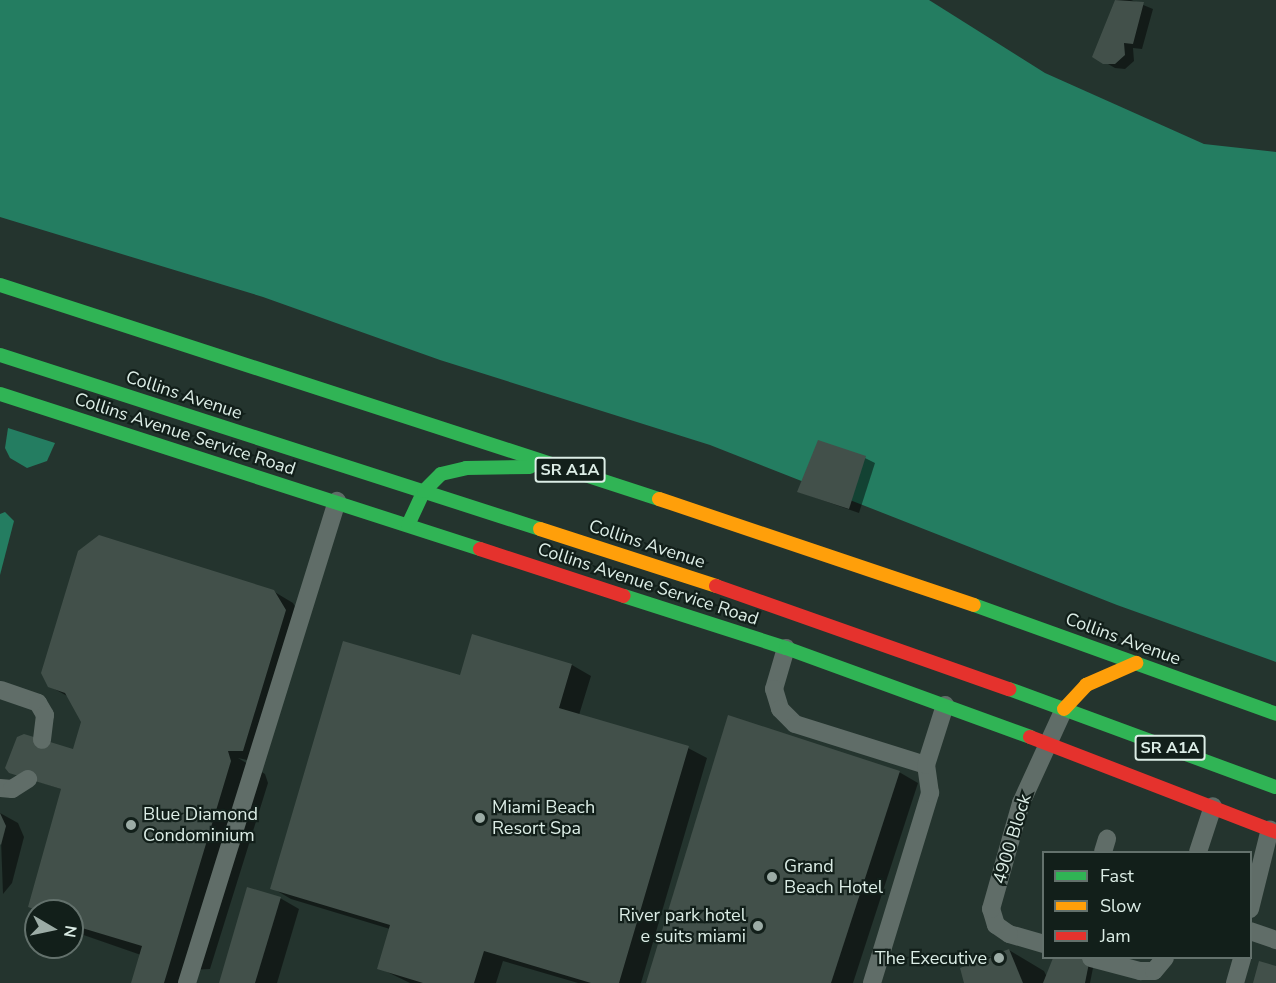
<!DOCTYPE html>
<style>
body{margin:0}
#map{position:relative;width:1276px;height:983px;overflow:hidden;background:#24342e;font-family:"Nunito Sans",sans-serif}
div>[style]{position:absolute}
.water>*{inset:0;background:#247d61}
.shadow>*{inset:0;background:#0007}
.building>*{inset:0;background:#42504a}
.lane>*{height:18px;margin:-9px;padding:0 9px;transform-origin:9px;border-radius:9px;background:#606d68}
.fast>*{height:14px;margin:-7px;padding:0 7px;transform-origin:7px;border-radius:7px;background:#30b455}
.slow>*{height:14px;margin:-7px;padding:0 7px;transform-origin:7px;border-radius:7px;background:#ff9f0a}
.jam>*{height:14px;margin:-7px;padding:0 7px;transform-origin:7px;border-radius:7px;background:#e5322d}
.dots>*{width:16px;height:16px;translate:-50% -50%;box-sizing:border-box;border:3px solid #121f1a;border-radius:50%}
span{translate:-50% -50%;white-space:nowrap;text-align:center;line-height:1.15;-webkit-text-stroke:4.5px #121f1a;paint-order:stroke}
.shield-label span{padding:2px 4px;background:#121f1a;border:2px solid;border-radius:4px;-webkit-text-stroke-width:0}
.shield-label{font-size:16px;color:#dcede6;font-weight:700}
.street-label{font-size:18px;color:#dcede6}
.poi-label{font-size:18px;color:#dcede6}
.left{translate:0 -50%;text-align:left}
.right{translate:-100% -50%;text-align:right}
.legend{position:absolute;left:1042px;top:851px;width:210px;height:108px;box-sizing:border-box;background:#121f1a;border:2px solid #63716c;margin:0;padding:8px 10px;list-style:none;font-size:18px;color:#dcede6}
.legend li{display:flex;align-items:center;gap:12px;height:30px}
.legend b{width:30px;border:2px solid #63716c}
.north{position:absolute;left:24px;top:899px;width:60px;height:60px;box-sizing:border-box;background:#121f1a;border:2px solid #63716c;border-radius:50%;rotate:99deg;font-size:16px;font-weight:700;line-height:24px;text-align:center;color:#dcede6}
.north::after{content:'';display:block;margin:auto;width:21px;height:27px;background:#9caca6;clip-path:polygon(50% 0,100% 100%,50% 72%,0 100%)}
</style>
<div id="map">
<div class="water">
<div style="clip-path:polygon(0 0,929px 0,1045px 73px,1204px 144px,1276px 152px,1276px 662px,1117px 605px,710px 445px,440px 360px,263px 297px,0 217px)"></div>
<div style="clip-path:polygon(8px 428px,55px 443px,47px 461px,27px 468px,10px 458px,5px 448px)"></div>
<div style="clip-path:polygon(5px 512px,14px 521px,0 575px,0 514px)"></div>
</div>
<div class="shadow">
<div style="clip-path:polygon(1116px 0,1131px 0,1153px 9px,1142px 49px,1133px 48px,1134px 61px,1125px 69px,1115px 68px,1094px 56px)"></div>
<div style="clip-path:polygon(865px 458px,875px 463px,859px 513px,799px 492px)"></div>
<div style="clip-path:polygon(273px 591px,293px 603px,304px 622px,256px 762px,238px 758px,265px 774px,268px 783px,210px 969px,190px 970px,181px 983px,132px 983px,141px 955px,72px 931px,72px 911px,38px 911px,30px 906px,64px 790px,10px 772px,75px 753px,84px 722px,69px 697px,49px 686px)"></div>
<div style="clip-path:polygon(473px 636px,572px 665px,591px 676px,579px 715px,688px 748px,707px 758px,641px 983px,578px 983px,503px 961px,496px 983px,410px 983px,379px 968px,390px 929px,291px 899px,272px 888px,461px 677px)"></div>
<div style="clip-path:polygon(899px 772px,918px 783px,853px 983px,648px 983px)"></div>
<div style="clip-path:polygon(0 813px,18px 823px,24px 837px,12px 883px,3px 894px)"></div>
<div style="clip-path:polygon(280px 898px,299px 909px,277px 983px,220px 983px)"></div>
<div style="clip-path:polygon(1009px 950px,1044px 971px,1047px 977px,1055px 958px,1095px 958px,1090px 983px,965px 983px)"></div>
</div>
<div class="building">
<div style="clip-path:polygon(1115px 0,1144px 2px,1133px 44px,1124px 43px,1125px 55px,1115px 64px,1103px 64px,1092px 57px)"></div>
<div style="clip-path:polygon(818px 440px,866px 456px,849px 509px,797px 492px)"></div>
<div style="clip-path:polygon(99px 535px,274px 590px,286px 610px,243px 751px,228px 751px,231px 761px,164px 983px,131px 983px,142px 946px,72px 925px,72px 911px,40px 911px,28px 907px,61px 789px,9px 773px,5px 768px,17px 737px,24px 734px,73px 749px,81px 722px,65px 693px,48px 687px,41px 673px,78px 551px)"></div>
<div style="clip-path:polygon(472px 634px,572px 664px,559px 708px,689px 746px,619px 983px,591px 983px,484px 951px,474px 983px,423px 983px,377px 969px,390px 925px,270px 889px,343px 641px,460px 675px)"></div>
<div style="clip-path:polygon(728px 715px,900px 771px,831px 983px,646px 983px)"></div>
<div style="clip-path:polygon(0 813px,6px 826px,1px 845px,0 844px)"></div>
<div style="clip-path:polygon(247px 887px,281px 897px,255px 983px,219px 983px)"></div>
<div style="clip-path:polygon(1009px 949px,1023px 983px,964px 983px,960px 968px)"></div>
<div style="clip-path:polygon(1053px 958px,1090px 958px,1085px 983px,1043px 983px)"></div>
<div style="clip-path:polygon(1259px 961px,1276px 966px,1276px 983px,1253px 983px)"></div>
</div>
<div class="lane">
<div style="left:786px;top:648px;width:43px;rotate:106.3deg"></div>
<div style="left:774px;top:689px;width:21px;rotate:73deg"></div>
<div style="left:780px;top:709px;width:21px;rotate:45deg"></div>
<div style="left:795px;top:724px;width:137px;rotate:17.4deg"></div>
<div style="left:1px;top:690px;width:39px;rotate:19deg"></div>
<div style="left:38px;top:703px;width:14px;rotate:60deg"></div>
<div style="left:45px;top:715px;width:25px;rotate:97deg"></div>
<div style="left:0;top:788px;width:12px;rotate:5deg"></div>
<div style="left:12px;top:789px;width:19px;rotate:-32deg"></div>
<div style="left:1103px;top:852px;width:14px;rotate:-73deg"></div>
<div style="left:1198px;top:852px;width:48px;rotate:-71.9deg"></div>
<div style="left:1250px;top:909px;width:82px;rotate:-76deg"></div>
<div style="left:1250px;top:931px;width:28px;rotate:19deg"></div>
<div style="left:1044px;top:944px;width:36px;rotate:-164deg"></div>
<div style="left:1009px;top:934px;width:16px;rotate:-145deg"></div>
<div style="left:996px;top:925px;width:17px;rotate:-107deg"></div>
<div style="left:991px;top:909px;width:110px;rotate:-74.2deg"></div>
<div style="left:1021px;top:803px;width:103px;rotate:-65.4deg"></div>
<div style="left:1091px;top:958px;width:51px;rotate:14.9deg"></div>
<div style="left:1140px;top:971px;width:14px"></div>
<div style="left:1154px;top:971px;width:17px;rotate:-50deg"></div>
<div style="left:187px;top:983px;width:505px;rotate:-72.71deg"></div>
<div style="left:872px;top:983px;width:199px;rotate:-73deg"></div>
<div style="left:930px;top:793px;width:28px;rotate:-98deg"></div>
<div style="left:926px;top:765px;width:63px;rotate:-72.4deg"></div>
<div style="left:1235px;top:983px;width:26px;rotate:-74deg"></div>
</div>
<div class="fast">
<div style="left:0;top:285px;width:693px;rotate:17.99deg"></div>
<div style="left:0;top:355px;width:567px;rotate:17.86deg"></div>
<div style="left:0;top:394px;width:504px;rotate:17.9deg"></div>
<div style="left:408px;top:525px;width:38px;rotate:-65deg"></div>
<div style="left:424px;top:491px;width:24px;rotate:-45deg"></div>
<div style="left:441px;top:474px;width:26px;rotate:-13deg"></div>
<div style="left:466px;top:468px;width:64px;rotate:-0.9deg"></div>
<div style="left:624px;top:596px;width:170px;rotate:17.8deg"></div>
<div style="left:786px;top:648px;width:260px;rotate:20deg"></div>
<div style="left:974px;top:605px;width:321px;rotate:19.8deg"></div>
<div style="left:1009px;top:689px;width:284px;rotate:20.2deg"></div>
</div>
<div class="slow">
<div style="left:659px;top:499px;width:332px;rotate:18.6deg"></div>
<div style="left:540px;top:529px;width:185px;rotate:17.9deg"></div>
<div style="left:1064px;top:709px;width:33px;rotate:-47deg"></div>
<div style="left:1086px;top:685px;width:55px;rotate:-23.7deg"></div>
</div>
<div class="jam">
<div style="left:480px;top:549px;width:151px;rotate:18.1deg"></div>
<div style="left:716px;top:586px;width:311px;rotate:19.4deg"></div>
<div style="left:1030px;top:737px;width:264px;rotate:21.1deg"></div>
</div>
<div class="dots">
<div style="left:480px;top:818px;background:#9caca6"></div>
<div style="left:131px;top:825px;background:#9caca6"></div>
<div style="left:772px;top:877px;background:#9caca6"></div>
<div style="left:758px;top:926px;background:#9caca6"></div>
<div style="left:999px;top:958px;background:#9caca6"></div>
</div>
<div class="shield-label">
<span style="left:570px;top:470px">SR A1A</span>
<span style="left:1170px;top:748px">SR A1A</span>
</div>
<div class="street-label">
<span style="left:184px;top:395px;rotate:18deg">Collins Avenue</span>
<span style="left:185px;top:434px;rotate:18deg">Collins Avenue Service Road</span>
<span style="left:647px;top:544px;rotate:18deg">Collins Avenue</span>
<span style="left:648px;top:584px;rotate:18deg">Collins Avenue Service Road</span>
<span style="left:1123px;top:639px;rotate:20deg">Collins Avenue</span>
<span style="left:1012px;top:839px;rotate:-73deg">4900 Block</span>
</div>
<div class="poi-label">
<span class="left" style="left:492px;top:818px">Miami Beach<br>Resort Spa</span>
<span class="left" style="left:143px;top:825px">Blue Diamond<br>Condominium</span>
<span class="left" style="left:784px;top:877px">Grand<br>Beach Hotel</span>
<span class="right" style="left:746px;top:926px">River park hotel<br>e suits miami</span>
<span class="right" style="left:987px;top:958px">The Executive</span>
</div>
<ul class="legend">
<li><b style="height:8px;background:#30b455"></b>Fast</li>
<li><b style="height:8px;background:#ff9f0a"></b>Slow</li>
<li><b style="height:8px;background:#e5322d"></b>Jam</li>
</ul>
<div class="north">N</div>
</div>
